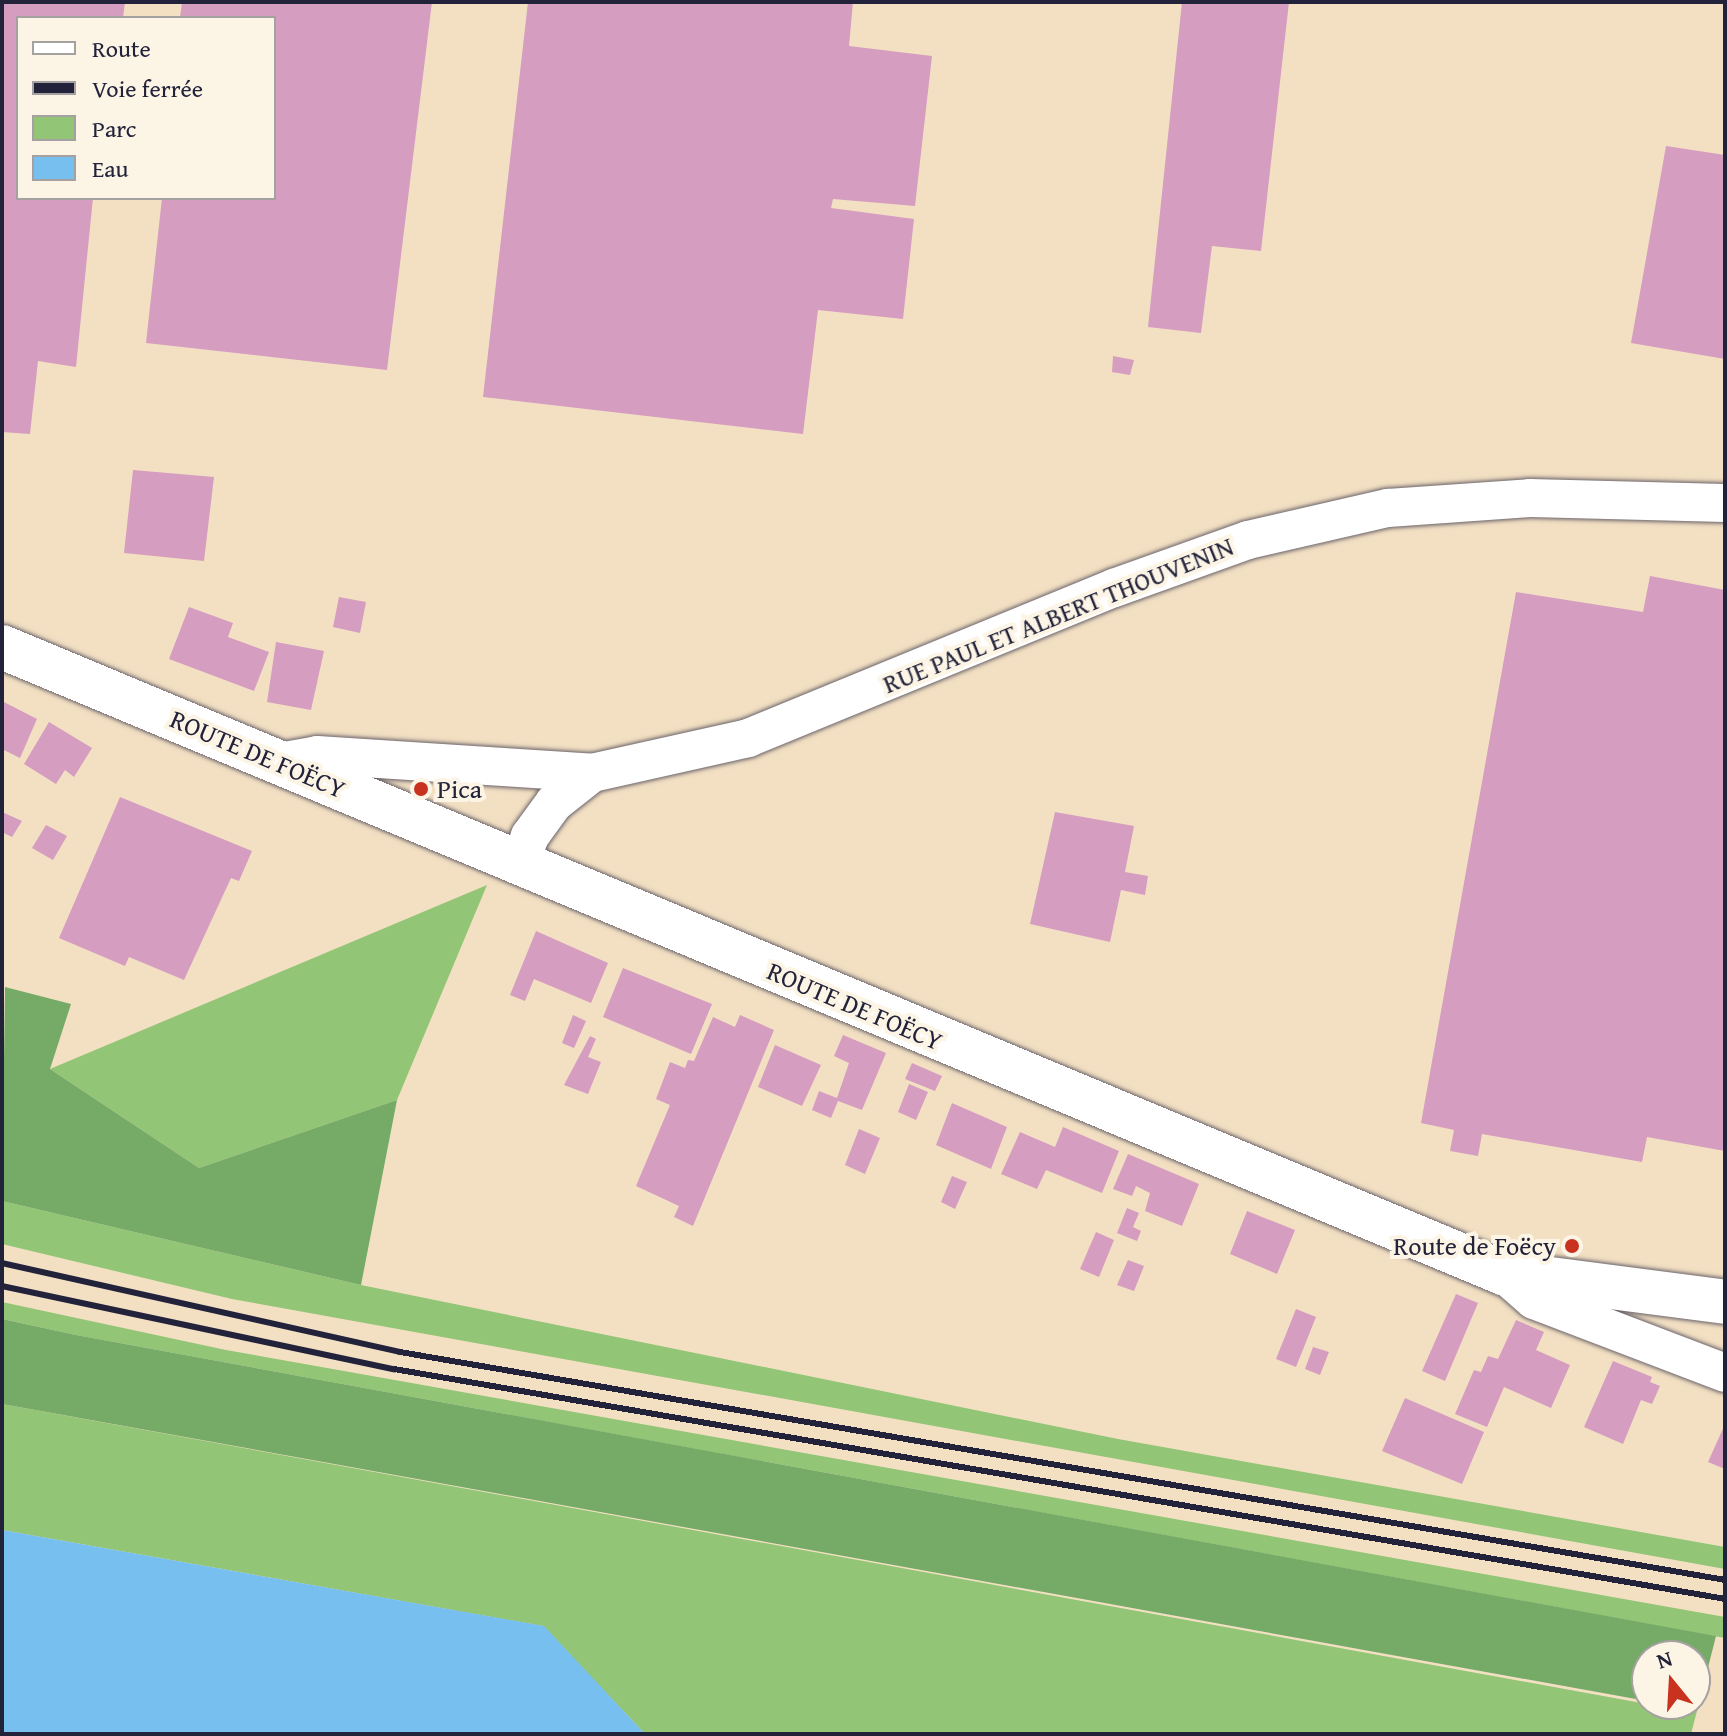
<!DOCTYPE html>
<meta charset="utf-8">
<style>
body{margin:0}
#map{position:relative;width:1727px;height:1736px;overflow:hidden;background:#f3e0c3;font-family:"Gentium Book Plus",serif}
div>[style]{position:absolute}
.green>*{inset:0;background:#92c576}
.forest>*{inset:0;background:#75aa67}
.water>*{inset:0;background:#77bfef}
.building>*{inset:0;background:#d59dc0}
.roads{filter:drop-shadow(0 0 2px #6b646b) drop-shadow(0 0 2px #6b646b)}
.minor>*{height:38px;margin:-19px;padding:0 19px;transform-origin:19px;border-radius:19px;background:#fff}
.tertiary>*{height:44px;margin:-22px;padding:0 22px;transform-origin:22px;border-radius:22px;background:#fff}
.rail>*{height:6px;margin:-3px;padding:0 3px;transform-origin:3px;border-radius:3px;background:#22223b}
.dots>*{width:22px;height:22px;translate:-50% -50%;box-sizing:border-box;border:4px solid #fcf5e5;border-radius:50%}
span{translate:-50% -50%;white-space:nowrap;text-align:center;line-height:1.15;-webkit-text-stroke:8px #fcf5e5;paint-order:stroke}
.street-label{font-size:26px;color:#22223b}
.poi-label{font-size:26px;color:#22223b}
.left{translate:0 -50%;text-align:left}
.right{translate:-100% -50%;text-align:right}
.frame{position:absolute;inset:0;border:4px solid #22223b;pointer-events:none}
.legend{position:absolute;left:16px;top:16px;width:260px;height:184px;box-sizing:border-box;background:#fcf5e5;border:2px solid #a5a1a1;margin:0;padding:10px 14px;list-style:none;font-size:24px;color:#22223b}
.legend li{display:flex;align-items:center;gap:16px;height:40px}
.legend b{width:40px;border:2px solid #a5a1a1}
.north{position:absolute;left:1631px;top:1640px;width:80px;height:80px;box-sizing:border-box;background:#fcf5e5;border:2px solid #a5a1a1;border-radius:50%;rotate:342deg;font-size:22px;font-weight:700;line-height:32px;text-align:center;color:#22223b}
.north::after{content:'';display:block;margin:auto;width:28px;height:36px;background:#c8321e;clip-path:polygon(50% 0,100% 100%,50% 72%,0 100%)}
</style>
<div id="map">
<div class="green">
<div style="clip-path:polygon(487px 885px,397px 1100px,199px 1168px,50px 1069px)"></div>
<div style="clip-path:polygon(2px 1201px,361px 1285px,1118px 1439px,1725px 1547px,1725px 1569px,232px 1299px,2px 1244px)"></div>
<div style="clip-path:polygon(2px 1302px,226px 1350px,1725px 1617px,1725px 1638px,76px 1335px,2px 1319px)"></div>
<div style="clip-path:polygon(2px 1404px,1647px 1704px,1697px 1711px,1691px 1734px,645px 1734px,543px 1626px,2px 1530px)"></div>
</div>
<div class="forest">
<div style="clip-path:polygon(5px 987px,71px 1004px,50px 1069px,199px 1168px,397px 1100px,361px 1285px,2px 1201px)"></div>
<div style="clip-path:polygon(2px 1319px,76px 1335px,1716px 1636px,1697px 1711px,1661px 1704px,1695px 1704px,1695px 1656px,1647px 1656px,1647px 1701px,2px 1404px)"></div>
</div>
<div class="water">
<div style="clip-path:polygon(2px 1530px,544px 1626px,645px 1734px,2px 1734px)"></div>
</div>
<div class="building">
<div style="clip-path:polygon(2px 2px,125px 2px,123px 18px,18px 18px,18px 198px,93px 198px,76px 367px,38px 361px,30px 434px,2px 432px)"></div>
<div style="clip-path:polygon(182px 2px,432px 2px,387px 370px,146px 343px,162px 198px,274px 198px,274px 18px,180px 18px)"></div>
<div style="clip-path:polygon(528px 2px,853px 2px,849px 46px,932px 56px,915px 206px,833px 199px,831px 208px,914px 219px,903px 319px,818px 310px,803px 434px,483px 397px)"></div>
<div style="clip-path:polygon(1182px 2px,1289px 2px,1261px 251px,1212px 246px,1201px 333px,1148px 327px)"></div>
<div style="clip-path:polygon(1666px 146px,1725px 155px,1725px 359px,1631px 343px)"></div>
<div style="clip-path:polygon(1113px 356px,1134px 360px,1130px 375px,1112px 372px)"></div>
<div style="clip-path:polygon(133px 470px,214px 477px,204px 561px,124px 553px)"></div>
<div style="clip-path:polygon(1650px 576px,1725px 590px,1725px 1151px,1647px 1137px,1642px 1162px,1482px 1134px,1478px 1156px,1450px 1151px,1454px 1130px,1421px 1123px,1516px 592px,1643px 612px)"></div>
<div style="clip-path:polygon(339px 597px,366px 602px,360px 633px,333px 627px)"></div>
<div style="clip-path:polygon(189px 607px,233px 623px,228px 637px,269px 652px,254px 691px,169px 659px)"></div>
<div style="clip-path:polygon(276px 642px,324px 651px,311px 710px,267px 702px)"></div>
<div style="clip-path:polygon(2px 701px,37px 719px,20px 758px,2px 749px)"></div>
<div style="clip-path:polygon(49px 722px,92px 748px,74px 777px,65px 770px,56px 784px,24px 764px)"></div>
<div style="clip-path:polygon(120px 797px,252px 851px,239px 881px,231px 878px,184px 980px,129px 957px,125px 966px,59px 938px)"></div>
<div style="clip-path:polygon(2px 812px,22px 821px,12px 837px,2px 832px)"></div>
<div style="clip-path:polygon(1055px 812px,1134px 826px,1125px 872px,1148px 876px,1145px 895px,1121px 890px,1110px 942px,1030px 924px)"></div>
<div style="clip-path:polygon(46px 825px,67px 836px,53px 860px,32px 848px)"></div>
<div style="clip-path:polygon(536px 931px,608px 963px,591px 1003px,534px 979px,525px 1001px,510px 995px)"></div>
<div style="clip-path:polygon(623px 968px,712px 1004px,691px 1054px,603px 1017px)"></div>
<div style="clip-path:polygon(573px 1015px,586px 1021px,574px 1048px,562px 1043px)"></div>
<div style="clip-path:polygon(740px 1015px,774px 1030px,693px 1226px,674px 1217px,679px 1206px,636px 1186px,670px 1105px,656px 1099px,670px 1062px,685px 1068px,688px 1060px,694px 1061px,713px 1017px,735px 1027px)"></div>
<div style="clip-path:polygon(843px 1035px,886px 1053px,862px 1110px,838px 1101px,831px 1118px,812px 1110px,819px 1091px,837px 1098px,849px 1063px,834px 1056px)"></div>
<div style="clip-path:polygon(590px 1036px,596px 1039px,588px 1057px,601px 1062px,588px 1094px,564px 1085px)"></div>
<div style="clip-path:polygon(775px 1045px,821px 1065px,802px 1106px,758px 1087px)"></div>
<div style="clip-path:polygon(912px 1063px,942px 1076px,935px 1091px,905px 1079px)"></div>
<div style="clip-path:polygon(909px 1084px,928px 1092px,916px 1120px,898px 1112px)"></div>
<div style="clip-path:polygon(952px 1103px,1007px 1127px,991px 1169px,936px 1145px)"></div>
<div style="clip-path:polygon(1063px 1127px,1119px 1151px,1102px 1193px,1046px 1170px,1037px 1189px,1001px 1174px,1020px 1132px,1055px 1147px)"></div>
<div style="clip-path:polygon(859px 1129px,880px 1138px,865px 1174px,845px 1165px)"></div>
<div style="clip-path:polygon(1128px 1154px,1199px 1184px,1182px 1226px,1145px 1211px,1150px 1193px,1136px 1186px,1132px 1196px,1113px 1189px)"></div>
<div style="clip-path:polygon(952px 1176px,967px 1182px,955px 1209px,941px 1202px)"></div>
<div style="clip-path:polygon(1127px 1208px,1139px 1213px,1133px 1227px,1141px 1231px,1137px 1241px,1117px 1233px)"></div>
<div style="clip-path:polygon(1247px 1211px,1295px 1230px,1277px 1274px,1230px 1254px)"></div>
<div style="clip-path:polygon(1096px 1232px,1114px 1240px,1099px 1277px,1080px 1269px)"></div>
<div style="clip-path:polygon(1128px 1260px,1144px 1266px,1134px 1291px,1117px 1285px)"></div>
<div style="clip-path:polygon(1456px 1294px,1478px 1303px,1445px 1381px,1422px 1371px)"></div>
<div style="clip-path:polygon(1296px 1309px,1316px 1317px,1296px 1367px,1276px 1359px)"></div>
<div style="clip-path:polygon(1516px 1320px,1544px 1332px,1536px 1350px,1570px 1365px,1551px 1408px,1504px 1387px,1487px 1427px,1455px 1414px,1474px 1370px,1481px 1372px,1488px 1356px,1498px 1359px)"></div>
<div style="clip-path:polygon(1313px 1347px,1329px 1352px,1320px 1375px,1305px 1369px)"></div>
<div style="clip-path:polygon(1613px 1361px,1652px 1377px,1650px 1382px,1660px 1386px,1652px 1404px,1641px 1400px,1623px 1444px,1584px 1427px)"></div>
<div style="clip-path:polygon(1405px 1398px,1484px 1432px,1462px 1484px,1382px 1451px)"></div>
<div style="clip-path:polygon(1725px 1424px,1725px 1469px,1708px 1462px)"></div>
</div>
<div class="roads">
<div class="minor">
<div style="left:279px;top:762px;width:39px;rotate:-10deg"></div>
<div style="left:317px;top:755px;width:276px;rotate:3.7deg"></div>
<div style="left:521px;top:863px;width:28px;rotate:-72deg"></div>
<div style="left:530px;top:836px;width:41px;rotate:-54deg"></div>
<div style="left:554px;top:803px;width:48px;rotate:-38.3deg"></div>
<div style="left:592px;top:773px;width:160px;rotate:-12.6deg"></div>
<div style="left:748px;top:738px;width:396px;rotate:-22.3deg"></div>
<div style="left:1114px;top:588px;width:142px;rotate:-19.7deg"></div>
<div style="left:1248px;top:540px;width:144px;rotate:-12.9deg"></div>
<div style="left:1388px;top:508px;width:142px;rotate:-4deg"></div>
<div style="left:1530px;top:498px;width:195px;rotate:1.5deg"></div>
<div style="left:1503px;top:1273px;width:41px;rotate:41.1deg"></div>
<div style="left:1534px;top:1300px;width:204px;rotate:20.9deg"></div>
</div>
<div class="tertiary">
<div style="left:2px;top:647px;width:1626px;rotate:22.64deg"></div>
<div style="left:1503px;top:1273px;width:224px;rotate:7.4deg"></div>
</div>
</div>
<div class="rail">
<div style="left:2px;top:1263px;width:408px;rotate:12.6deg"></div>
<div style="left:400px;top:1352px;width:1344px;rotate:9.76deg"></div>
<div style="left:2px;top:1286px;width:401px;rotate:12deg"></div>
<div style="left:394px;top:1369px;width:1351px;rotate:9.8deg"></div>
</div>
<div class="dots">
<div style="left:421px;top:789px;background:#c8321e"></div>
<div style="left:1572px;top:1246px;background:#c8321e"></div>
</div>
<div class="street-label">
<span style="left:1058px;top:615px;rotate:-22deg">RUE PAUL ET ALBERT THOUVENIN</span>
<span style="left:258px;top:754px;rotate:23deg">ROUTE DE FOËCY</span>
<span style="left:855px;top:1006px;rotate:23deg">ROUTE DE FOËCY</span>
</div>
<div class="poi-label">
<span class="left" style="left:437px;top:789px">Pica</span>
<span class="right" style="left:1556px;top:1246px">Route de Foëcy</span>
</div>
<div class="frame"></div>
<ul class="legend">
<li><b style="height:10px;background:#fff"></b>Route</li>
<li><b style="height:10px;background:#22223b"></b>Voie ferrée</li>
<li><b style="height:22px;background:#92c576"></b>Parc</li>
<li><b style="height:22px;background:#77bfef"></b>Eau</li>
</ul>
<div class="north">N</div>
</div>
